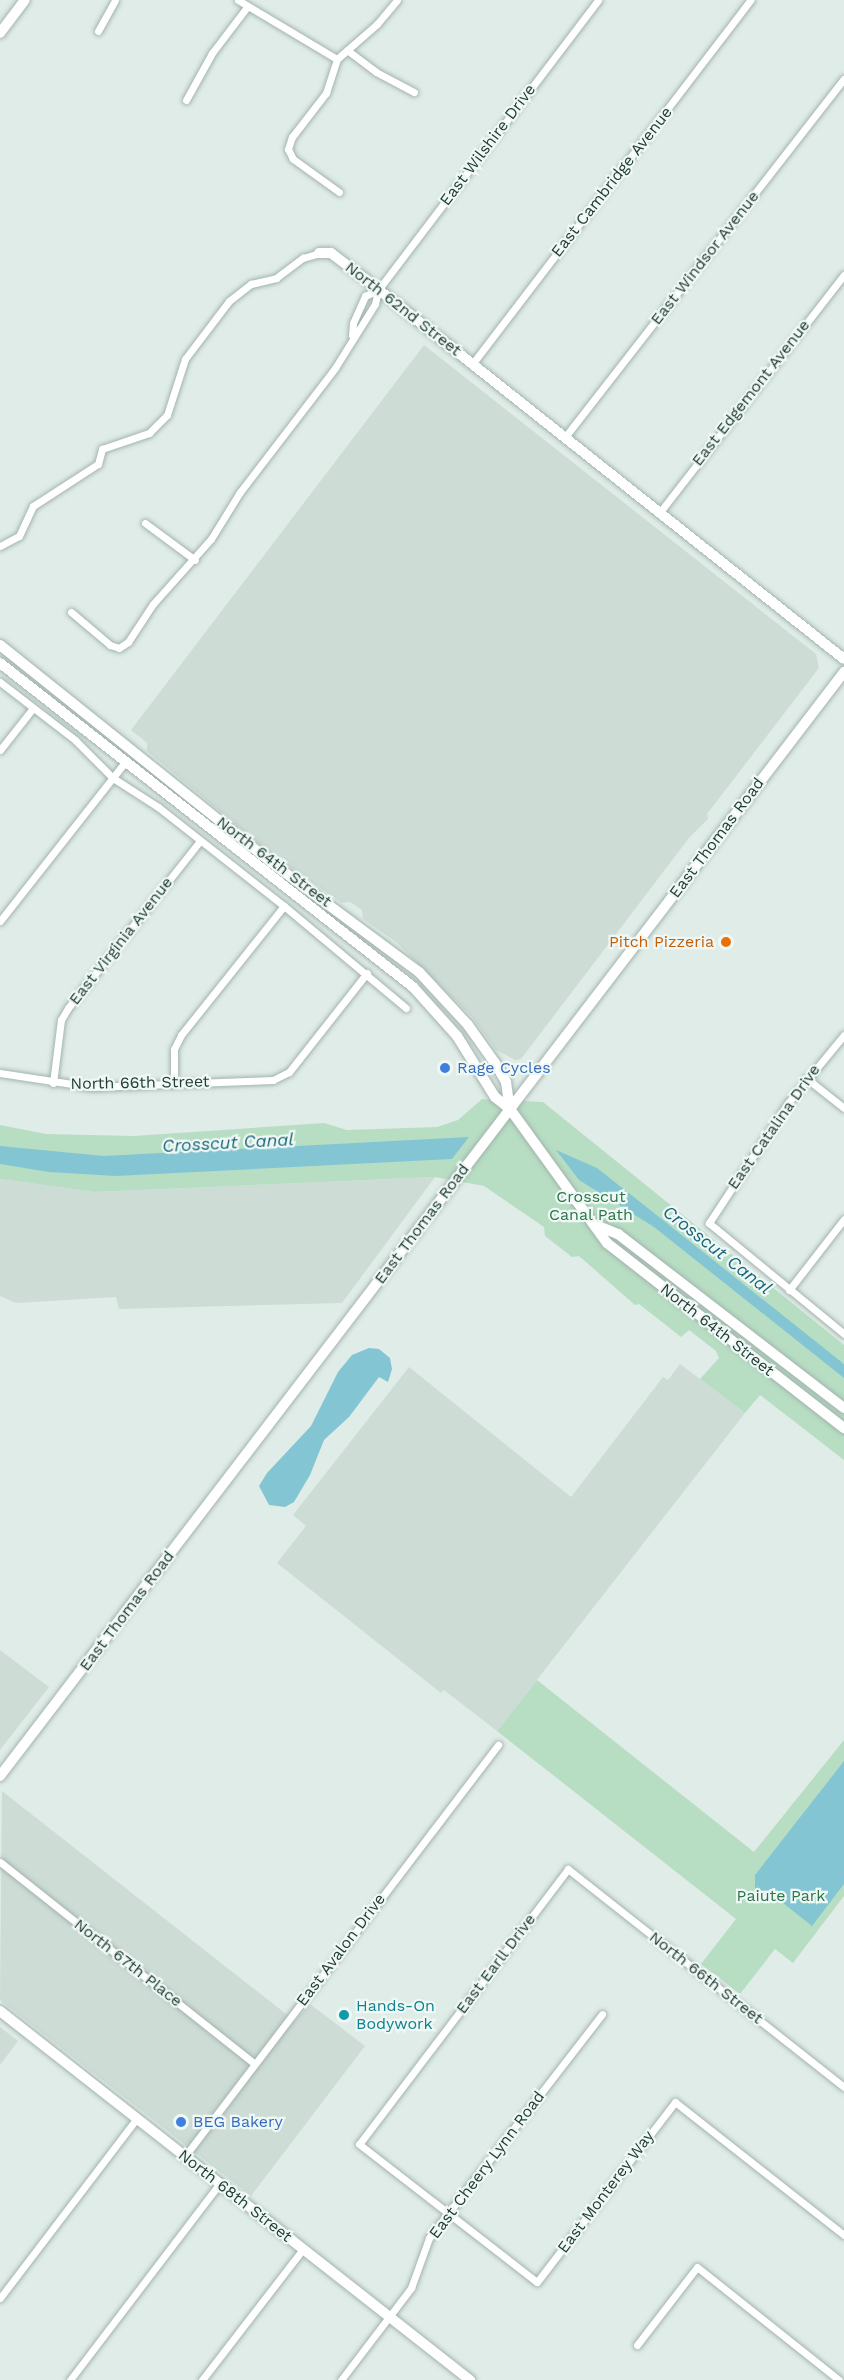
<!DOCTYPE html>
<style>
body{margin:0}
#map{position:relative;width:844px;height:2380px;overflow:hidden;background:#e0ece7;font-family:"Work Sans",sans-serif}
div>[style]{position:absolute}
.built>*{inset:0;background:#cedcd6}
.green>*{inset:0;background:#b7dec3}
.water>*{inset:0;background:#84c5d4}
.roads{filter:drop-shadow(0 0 2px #a3b4ae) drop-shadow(0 0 2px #a3b4ae)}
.street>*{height:7px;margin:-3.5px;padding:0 3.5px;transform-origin:3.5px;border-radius:3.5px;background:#fff}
.secondary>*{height:10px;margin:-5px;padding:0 5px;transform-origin:5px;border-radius:5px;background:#fff}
.dots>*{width:16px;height:16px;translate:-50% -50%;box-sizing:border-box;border:3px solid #f0f8f5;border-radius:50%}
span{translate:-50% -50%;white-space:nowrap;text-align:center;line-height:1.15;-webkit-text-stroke:4.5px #f0f8f5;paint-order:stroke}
.street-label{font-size:16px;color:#203d36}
.food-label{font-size:16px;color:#c56008}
.right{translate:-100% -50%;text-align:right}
.shop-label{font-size:16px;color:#366cbe}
.left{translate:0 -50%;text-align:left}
.park-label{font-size:16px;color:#287649}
.culture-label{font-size:16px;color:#0d838f}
.water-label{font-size:18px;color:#17677c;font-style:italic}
</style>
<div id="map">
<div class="built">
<div style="clip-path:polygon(424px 345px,816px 654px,819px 668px,707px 814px,708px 819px,689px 838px,521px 1059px,515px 1060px,496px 1050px,472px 1017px,396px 942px,363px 919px,362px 910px,350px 902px,342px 903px,273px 855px,147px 751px,147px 743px,131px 730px)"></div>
<div style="clip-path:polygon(435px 1177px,342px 1303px,119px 1309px,116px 1297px,16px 1303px,0 1296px,0 1179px,95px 1192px)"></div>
<div style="clip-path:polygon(680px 1364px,745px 1413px,497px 1731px,444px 1690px,441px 1693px,277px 1563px,306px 1526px,293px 1515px,409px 1367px,571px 1497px,663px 1377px,668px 1380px)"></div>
<div style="clip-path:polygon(0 1650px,49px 1687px,0 1750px)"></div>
<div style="clip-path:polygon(2px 1791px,295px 2021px,310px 2004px,365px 2046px,251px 2196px,0 2000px)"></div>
<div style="clip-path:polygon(0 2027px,18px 2041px,0 2065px)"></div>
</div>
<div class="green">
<div style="clip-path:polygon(482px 1099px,543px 1102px,844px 1345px,844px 1460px,760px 1395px,745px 1413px,700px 1379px,719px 1358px,716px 1351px,689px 1330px,681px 1337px,639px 1304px,635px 1305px,579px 1256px,572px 1257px,545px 1236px,544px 1227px,484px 1186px,435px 1177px,95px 1192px,0 1179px,0 1125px,46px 1134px,134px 1136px,324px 1123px,347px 1130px,437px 1127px,458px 1120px)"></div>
<div style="clip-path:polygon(537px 1680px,754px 1852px,844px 1740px,844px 1896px,793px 1963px,775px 1949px,740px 1994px,701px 1964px,736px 1919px,497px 1731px)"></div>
</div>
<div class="water">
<div style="clip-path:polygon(469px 1137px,452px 1159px,116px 1176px,49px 1172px,0 1164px,0 1146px,104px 1156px)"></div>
<div style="clip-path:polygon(556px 1150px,597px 1168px,649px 1209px,844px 1364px,844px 1378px,654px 1227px,579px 1180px)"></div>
<div style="clip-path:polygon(369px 1348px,379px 1349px,390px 1358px,392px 1369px,388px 1382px,379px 1377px,349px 1417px,324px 1440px,310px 1475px,294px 1502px,285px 1507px,269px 1505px,259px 1486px,267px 1473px,311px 1426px,338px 1372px,352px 1355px)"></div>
<div style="clip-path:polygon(844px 1761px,844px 1884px,812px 1926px,778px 1899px,764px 1898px,755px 1889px,755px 1875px)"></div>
</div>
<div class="roads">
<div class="street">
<div style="left:238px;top:0;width:115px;rotate:30.8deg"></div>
<div style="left:98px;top:31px;width:35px;rotate:-61deg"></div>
<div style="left:347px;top:50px;width:36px;rotate:37deg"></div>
<div style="left:376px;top:72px;width:43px;rotate:27.8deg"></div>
<div style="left:186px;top:100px;width:54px;rotate:-61deg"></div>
<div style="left:212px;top:53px;width:58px;rotate:-52.7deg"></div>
<div style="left:339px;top:192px;width:57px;rotate:-144.3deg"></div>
<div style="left:293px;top:159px;width:11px;rotate:-117deg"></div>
<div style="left:288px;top:149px;width:13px;rotate:-72deg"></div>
<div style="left:292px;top:137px;width:56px;rotate:-52.3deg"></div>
<div style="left:326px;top:93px;width:36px;rotate:-72deg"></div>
<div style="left:337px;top:59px;width:53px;rotate:-41.2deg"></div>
<div style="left:377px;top:24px;width:31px;rotate:-50deg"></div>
<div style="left:352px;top:335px;width:12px;rotate:-85deg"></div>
<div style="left:353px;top:323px;width:30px;rotate:-66deg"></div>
<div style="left:365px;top:296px;width:14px;rotate:-25deg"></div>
<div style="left:473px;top:363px;width:457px;rotate:-52.6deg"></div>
<div style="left:565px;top:437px;width:454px;rotate:-52.1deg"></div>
<div style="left:660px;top:512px;width:300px;rotate:-52.2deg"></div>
<div style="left:145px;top:523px;width:62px;rotate:36.5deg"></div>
<div style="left:0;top:546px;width:21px;rotate:-28deg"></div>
<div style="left:19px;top:536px;width:33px;rotate:-65deg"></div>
<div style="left:33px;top:506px;width:77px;rotate:-32.9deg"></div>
<div style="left:98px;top:464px;width:16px;rotate:-75deg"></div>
<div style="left:102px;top:449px;width:50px;rotate:-18.8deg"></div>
<div style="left:149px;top:433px;width:25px;rotate:-45deg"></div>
<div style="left:167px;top:415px;width:59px;rotate:-72.2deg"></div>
<div style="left:185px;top:359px;width:73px;rotate:-52.8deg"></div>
<div style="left:229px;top:301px;width:28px;rotate:-38deg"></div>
<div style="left:251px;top:284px;width:26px;rotate:-13deg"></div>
<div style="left:276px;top:278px;width:34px;rotate:-37deg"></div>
<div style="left:303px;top:258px;width:17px;rotate:-17deg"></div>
<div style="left:71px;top:612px;width:51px;rotate:40.2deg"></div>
<div style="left:110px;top:645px;width:9px;rotate:18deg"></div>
<div style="left:119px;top:648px;width:11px;rotate:-34deg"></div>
<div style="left:128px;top:642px;width:45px;rotate:-56.7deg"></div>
<div style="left:153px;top:604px;width:87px;rotate:-48.3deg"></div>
<div style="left:211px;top:539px;width:55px;rotate:-58.3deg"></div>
<div style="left:240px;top:492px;width:156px;rotate:-52.5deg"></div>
<div style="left:335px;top:368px;width:75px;rotate:-58deg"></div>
<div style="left:375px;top:304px;width:14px;rotate:-78deg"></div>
<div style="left:378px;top:290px;width:364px;rotate:-52.8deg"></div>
<div style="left:0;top:682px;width:95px;rotate:37.7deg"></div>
<div style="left:75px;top:740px;width:54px;rotate:45deg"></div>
<div style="left:113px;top:778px;width:54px;rotate:32.8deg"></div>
<div style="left:158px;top:807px;width:160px;rotate:38.2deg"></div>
<div style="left:284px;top:906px;width:159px;rotate:39.9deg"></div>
<div style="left:0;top:750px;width:53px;rotate:-51.8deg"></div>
<div style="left:0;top:921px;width:202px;rotate:-51.8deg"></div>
<div style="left:844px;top:1035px;width:88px;rotate:129.5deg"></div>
<div style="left:788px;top:1103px;width:144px;rotate:123.4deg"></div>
<div style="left:709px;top:1223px;width:175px;rotate:39.4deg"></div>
<div style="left:0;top:1073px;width:93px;rotate:8.7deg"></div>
<div style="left:92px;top:1087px;width:181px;rotate:-2.2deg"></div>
<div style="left:273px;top:1080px;width:18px;rotate:-27deg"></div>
<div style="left:289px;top:1072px;width:126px;rotate:-51.8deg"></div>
<div style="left:806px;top:1078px;width:48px;rotate:38.3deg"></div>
<div style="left:53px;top:1083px;width:64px;rotate:-82.8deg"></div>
<div style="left:61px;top:1020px;width:14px;rotate:-60deg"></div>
<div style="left:68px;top:1008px;width:213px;rotate:-51.7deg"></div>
<div style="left:174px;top:1084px;width:35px;rotate:-90deg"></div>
<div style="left:174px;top:1049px;width:16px;rotate:-63deg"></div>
<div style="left:181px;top:1035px;width:165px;rotate:-51.4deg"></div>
<div style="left:789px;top:1290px;width:90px;rotate:-52.2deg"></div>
<div style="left:0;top:1862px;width:325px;rotate:38.4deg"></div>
<div style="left:844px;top:2087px;width:352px;rotate:-141.7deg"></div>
<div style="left:568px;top:1869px;width:345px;rotate:127.2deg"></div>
<div style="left:359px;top:2144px;width:225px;rotate:37.8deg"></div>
<div style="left:537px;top:2282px;width:227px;rotate:-52.5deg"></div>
<div style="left:675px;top:2102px;width:215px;rotate:38.2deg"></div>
<div style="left:185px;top:2156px;width:517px;rotate:-52.71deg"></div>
<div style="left:0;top:2298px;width:226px;rotate:-52.7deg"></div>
<div style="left:637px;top:2345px;width:98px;rotate:-52.4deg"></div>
<div style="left:697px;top:2267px;width:181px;rotate:38.5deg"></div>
<div style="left:70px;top:2380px;width:248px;rotate:-52.7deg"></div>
<div style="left:202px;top:2380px;width:165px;rotate:-52.4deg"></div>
<div style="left:341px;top:2380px;width:116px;rotate:-52.7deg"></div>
<div style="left:411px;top:2288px;width:53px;rotate:-70.2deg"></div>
<div style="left:429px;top:2238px;width:283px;rotate:-52.3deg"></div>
</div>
<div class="secondary">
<div style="left:0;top:33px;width:41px;rotate:-52.9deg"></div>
<div style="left:319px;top:253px;width:12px"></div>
<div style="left:331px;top:253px;width:48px;rotate:37.3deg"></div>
<div style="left:369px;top:282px;width:606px;rotate:38.44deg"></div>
<div style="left:0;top:645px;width:349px;rotate:38.7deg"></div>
<div style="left:272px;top:863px;width:183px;rotate:36.6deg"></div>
<div style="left:419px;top:972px;width:72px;rotate:47.2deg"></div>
<div style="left:468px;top:1025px;width:47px;rotate:54.6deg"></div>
<div style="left:495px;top:1063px;width:22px;rotate:60deg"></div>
<div style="left:506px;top:1082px;width:27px;rotate:82deg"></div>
<div style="left:0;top:663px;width:525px;rotate:38.11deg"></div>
<div style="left:413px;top:987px;width:66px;rotate:48.1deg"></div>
<div style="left:457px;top:1036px;width:72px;rotate:58.1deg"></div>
<div style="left:495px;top:1097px;width:19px;rotate:39deg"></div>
<div style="left:510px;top:1109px;width:165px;rotate:54.1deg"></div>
<div style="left:607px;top:1243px;width:301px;rotate:38deg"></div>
<div style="left:598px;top:1226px;width:22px;rotate:22deg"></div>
<div style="left:618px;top:1234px;width:285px;rotate:37.6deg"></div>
<div style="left:0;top:1776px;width:1390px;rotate:-52.6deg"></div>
<div style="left:0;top:2011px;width:598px;rotate:38.14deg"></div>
</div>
</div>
<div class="dots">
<div style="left:726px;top:942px;background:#e8710a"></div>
<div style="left:445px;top:1068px;background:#3f7fe0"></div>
<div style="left:344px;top:2015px;background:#0f9aa8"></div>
<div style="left:181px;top:2122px;background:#3f7fe0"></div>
</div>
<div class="street-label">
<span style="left:488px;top:145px;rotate:-53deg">East Wilshire Drive</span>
<span style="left:612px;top:182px;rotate:-52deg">East Cambridge Avenue</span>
<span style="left:705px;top:258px;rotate:-52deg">East Windsor Avenue</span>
<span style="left:403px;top:309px;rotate:38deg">North 62nd Street</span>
<span style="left:751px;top:393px;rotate:-52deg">East Edgemont Avenue</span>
<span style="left:717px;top:838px;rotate:-53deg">East Thomas Road</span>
<span style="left:274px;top:862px;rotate:37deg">North 64th Street</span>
<span style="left:121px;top:941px;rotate:-52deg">East Virginia Avenue</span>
<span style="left:140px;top:1083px;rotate:-1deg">North 66th Street</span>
<span style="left:774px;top:1127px;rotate:-55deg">East Catalina Drive</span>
<span style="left:422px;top:1224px;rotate:-53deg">East Thomas Road</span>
<span style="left:717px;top:1330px;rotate:38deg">North 64th Street</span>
<span style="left:127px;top:1611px;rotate:-53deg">East Thomas Road</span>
<span style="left:341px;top:1950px;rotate:-53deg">East Avalon Drive</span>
<span style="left:128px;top:1963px;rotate:38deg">North 67th Place</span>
<span style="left:496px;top:1964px;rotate:-53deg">East Earll Drive</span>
<span style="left:706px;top:1978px;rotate:38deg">North 66th Street</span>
<span style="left:487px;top:2165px;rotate:-53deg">East Cheery Lynn Road</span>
<span style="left:606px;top:2192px;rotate:-53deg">East Monterey Way</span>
<span style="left:235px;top:2196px;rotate:38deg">North 68th Street</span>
</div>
<div class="food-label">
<span class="right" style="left:714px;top:942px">Pitch Pizzeria</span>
</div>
<div class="shop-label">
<span class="left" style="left:457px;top:1068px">Rage Cycles</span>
<span class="left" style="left:193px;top:2122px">BEG Bakery</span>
</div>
<div class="park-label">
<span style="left:591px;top:1206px">Crosscut<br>Canal Path</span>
<span style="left:781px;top:1896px">Paiute Park</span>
</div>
<div class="culture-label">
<span class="left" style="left:356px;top:2015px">Hands-On<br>Bodywork</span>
</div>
<div class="water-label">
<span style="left:228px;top:1143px;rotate:-3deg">Crosscut Canal</span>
<span style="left:717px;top:1250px;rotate:38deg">Crosscut Canal</span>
</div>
</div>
